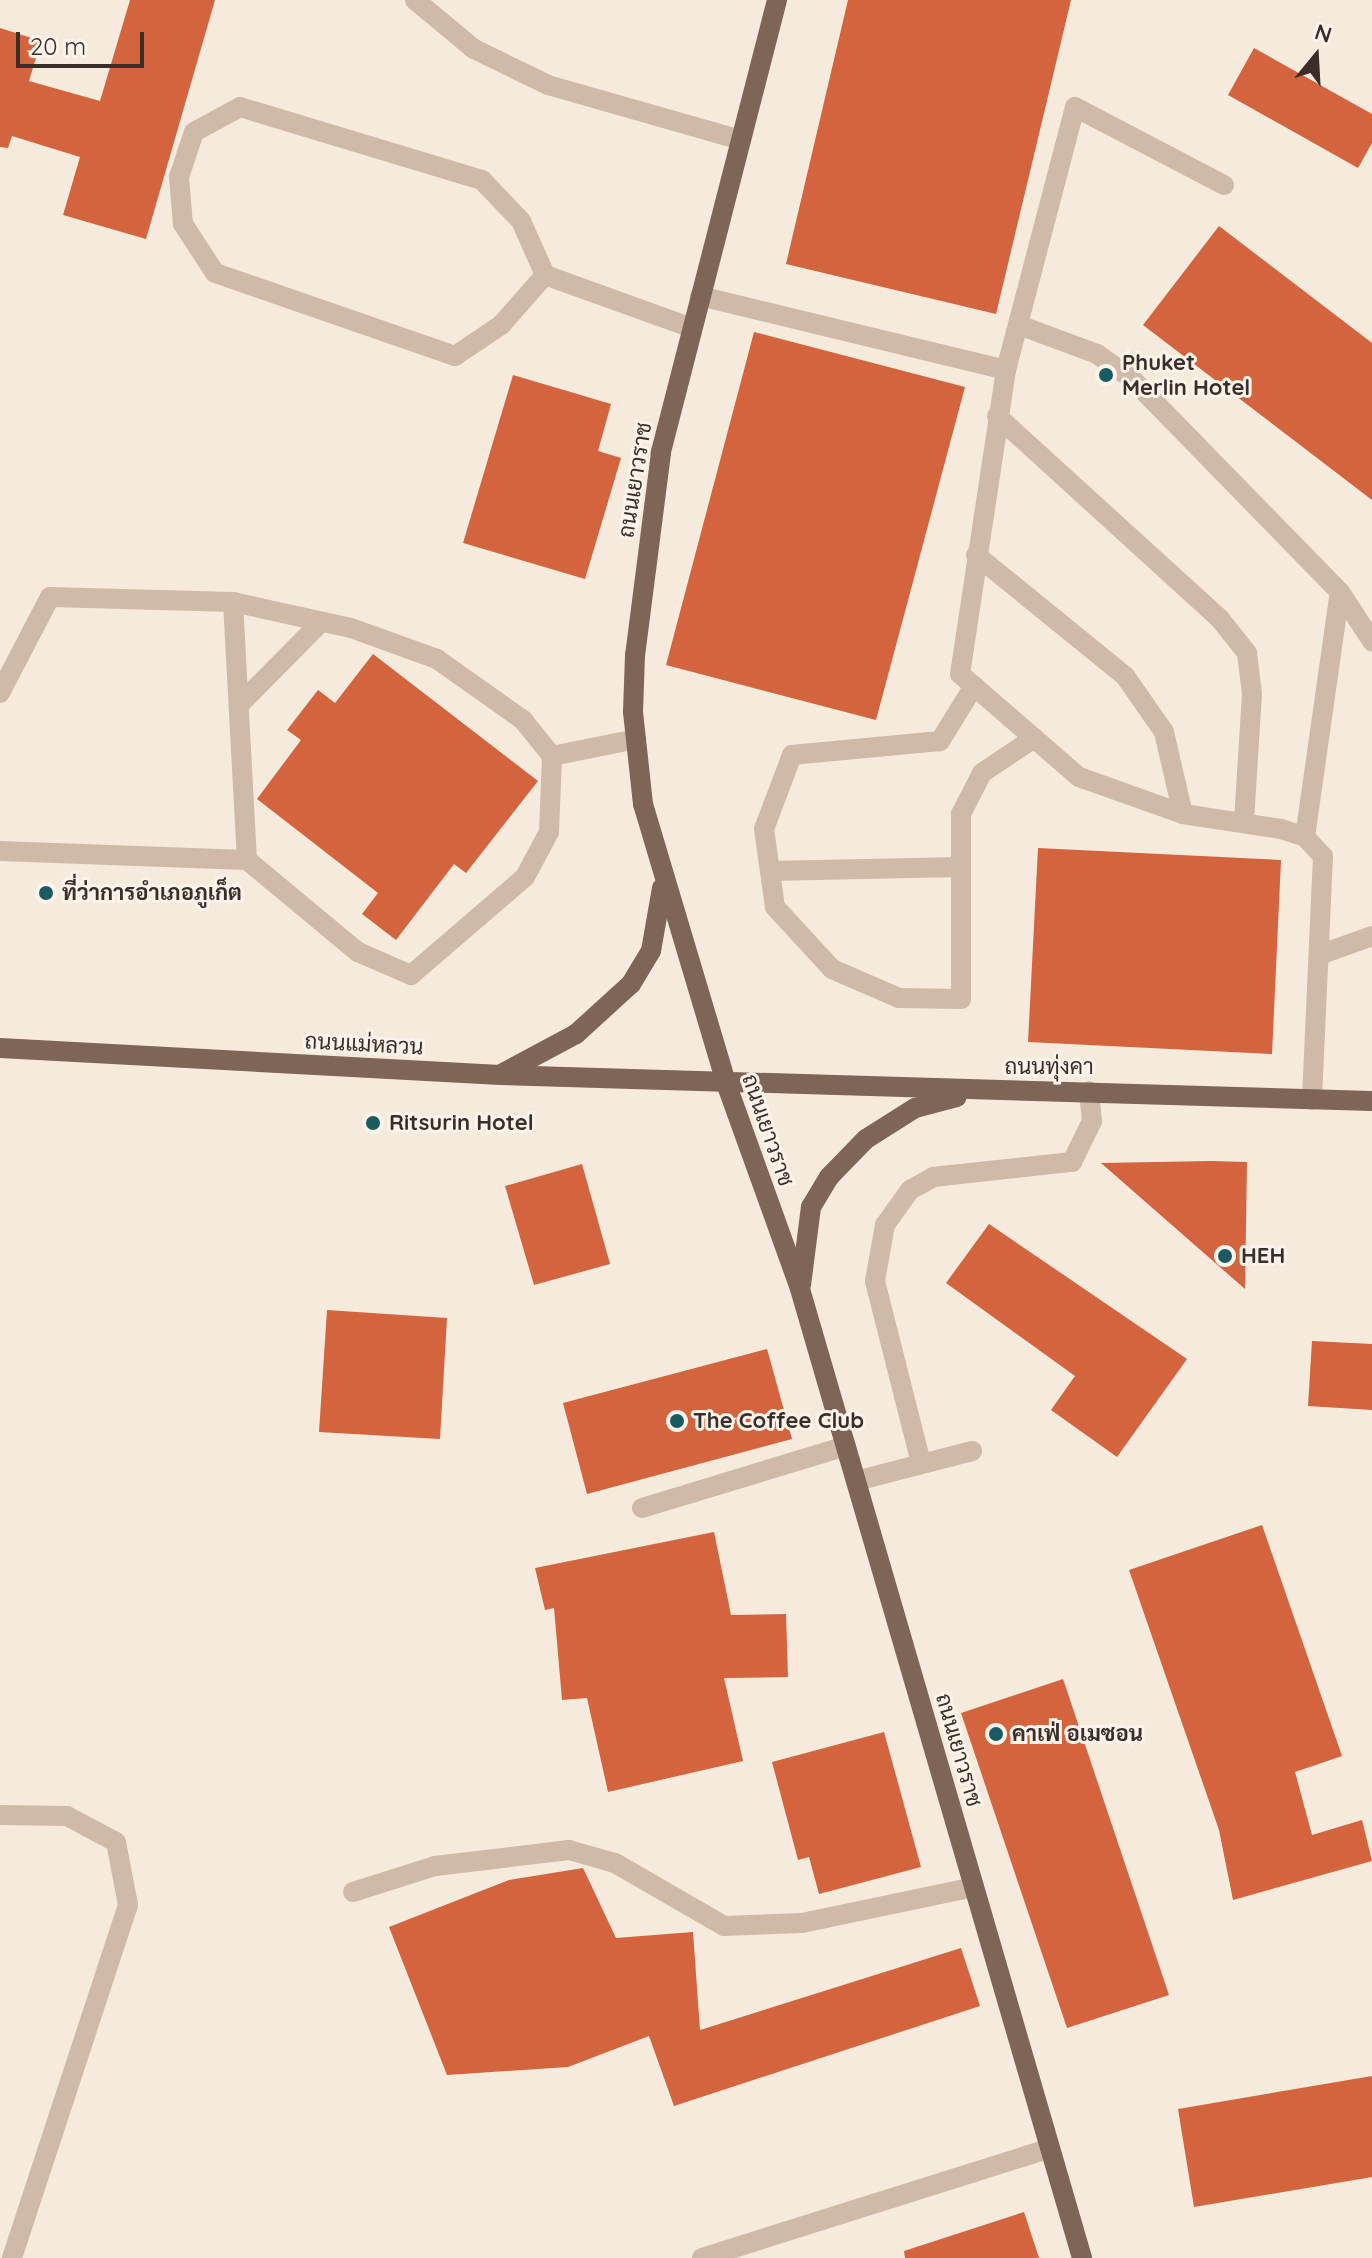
<!DOCTYPE html>
<meta charset="utf-8">
<style>
body{margin:0}
#map{position:relative;width:1372px;height:2258px;overflow:hidden;background:#f5eadc;font-family:Quicksand,Sarabun,sans-serif}
div>[style]{position:absolute}
.building>*{inset:0;background:#d3643d}
.minor>*{height:20px;margin:-10px;padding:0 10px;transform-origin:10px;border-radius:10px;background:#cfbaa7}
.major>*{height:20px;margin:-10px;padding:0 10px;transform-origin:10px;border-radius:10px;background:#7e6558}
.dots>*{width:22px;height:22px;translate:-50% -50%;box-sizing:border-box;border:4px solid #fcf4ea;border-radius:50%}
span{translate:-50% -50%;white-space:nowrap;text-align:center;line-height:1.15;-webkit-text-stroke:6px #fcf4ea;paint-order:stroke}
.poi-label{font-size:22px;color:#3a2e28;font-weight:700}
.left{translate:0 -50%;text-align:left}
.street-label{font-size:22px;color:#3a2e28}
.north{position:absolute;left:1276px;top:16px;width:80px;height:80px;-webkit-text-stroke:6px #fcf4ea;paint-order:stroke;rotate:18deg;font-size:22px;font-weight:700;line-height:32px;text-align:center;color:#3a2e28}
.north::after{content:'';display:block;margin:auto;width:28px;height:36px;background:#3a2e28;clip-path:polygon(50% 0,100% 100%,50% 72%,0 100%)}
.scale{position:absolute;left:16px;top:32px;width:128px;height:36px;box-sizing:border-box;border:4px solid #3a2e28;border-top:0;padding-left:10px;font-size:24px;line-height:28px;white-space:nowrap;color:#3a2e28;-webkit-text-stroke:6px #fcf4ea;paint-order:stroke}
</style>
<div id="map">
<div class="building">
<div style="clip-path:polygon(130px 0,215px 0,146px 239px,63px 215px,80px 157px,12px 136px,8px 148px,0 147px,0 28px,41px 41px,29px 81px,100px 101px)"></div>
<div style="clip-path:polygon(848px 0,1071px 0,996px 314px,786px 264px)"></div>
<div style="clip-path:polygon(1254px 48px,1372px 114px,1372px 143px,1358px 168px,1228px 95px)"></div>
<div style="clip-path:polygon(1219px 226px,1372px 343px,1372px 500px,1143px 325px)"></div>
<div style="clip-path:polygon(754px 332px,965px 387px,876px 720px,666px 665px)"></div>
<div style="clip-path:polygon(513px 375px,611px 404px,598px 451px,621px 458px,585px 579px,463px 543px)"></div>
<div style="clip-path:polygon(373px 654px,538px 781px,466px 873px,454px 864px,396px 940px,362px 914px,378px 893px,257px 799px,301px 740px,287px 730px,318px 690px,335px 703px)"></div>
<div style="clip-path:polygon(1038px 848px,1281px 860px,1272px 1054px,1028px 1042px)"></div>
<div style="clip-path:polygon(1247px 1162px,1245px 1289px,1101px 1163px,1211px 1161px)"></div>
<div style="clip-path:polygon(582px 1164px,610px 1264px,534px 1285px,505px 1186px)"></div>
<div style="clip-path:polygon(989px 1224px,1187px 1359px,1117px 1457px,1051px 1410px,1075px 1376px,946px 1283px)"></div>
<div style="clip-path:polygon(327px 1310px,447px 1318px,440px 1439px,319px 1432px)"></div>
<div style="clip-path:polygon(1312px 1341px,1372px 1344px,1372px 1410px,1308px 1406px)"></div>
<div style="clip-path:polygon(767px 1349px,792px 1439px,587px 1494px,563px 1403px)"></div>
<div style="clip-path:polygon(1262px 1525px,1342px 1756px,1295px 1772px,1312px 1835px,1362px 1820px,1372px 1861px,1233px 1900px,1219px 1830px,1129px 1570px)"></div>
<div style="clip-path:polygon(714px 1532px,731px 1615px,786px 1614px,788px 1677px,724px 1678px,743px 1761px,608px 1792px,587px 1698px,562px 1700px,554px 1608px,545px 1610px,535px 1568px)"></div>
<div style="clip-path:polygon(1063px 1679px,1169px 1995px,1067px 2028px,961px 1713px)"></div>
<div style="clip-path:polygon(884px 1732px,921px 1867px,819px 1894px,809px 1857px,798px 1860px,772px 1762px)"></div>
<div style="clip-path:polygon(583px 1868px,616px 1938px,693px 1932px,700px 2030px,961px 1948px,980px 2006px,674px 2106px,649px 2036px,568px 2067px,447px 2075px,389px 1927px,509px 1880px)"></div>
<div style="clip-path:polygon(1372px 2076px,1372px 2177px,1194px 2207px,1178px 2109px)"></div>
<div style="clip-path:polygon(1024px 2212px,1039px 2258px,905px 2258px,904px 2251px)"></div>
</div>
<div class="minor">
<div style="left:415px;top:0;width:77px;rotate:39.7deg"></div>
<div style="left:474px;top:49px;width:82px;rotate:25.9deg"></div>
<div style="left:548px;top:85px;width:201px;rotate:15.9deg"></div>
<div style="left:1224px;top:185px;width:168px;rotate:-152.4deg"></div>
<div style="left:1075px;top:107px;width:272px;rotate:104.7deg"></div>
<div style="left:1006px;top:370px;width:307px;rotate:98.6deg"></div>
<div style="left:960px;top:674px;width:157px;rotate:40.9deg"></div>
<div style="left:1079px;top:777px;width:110px;rotate:19.6deg"></div>
<div style="left:1183px;top:814px;width:99px;rotate:8.7deg"></div>
<div style="left:1281px;top:829px;width:25px;rotate:18deg"></div>
<div style="left:1305px;top:837px;width:26px;rotate:47deg"></div>
<div style="left:1323px;top:856px;width:244px;rotate:92.6deg"></div>
<div style="left:545px;top:275px;width:67px;rotate:131.3deg"></div>
<div style="left:501px;top:325px;width:55px;rotate:146deg"></div>
<div style="left:455px;top:356px;width:254px;rotate:-160.9deg"></div>
<div style="left:215px;top:273px;width:59px;rotate:-123.1deg"></div>
<div style="left:183px;top:224px;width:47px;rotate:-94.9deg"></div>
<div style="left:179px;top:177px;width:47px;rotate:-71.6deg"></div>
<div style="left:194px;top:132px;width:52px;rotate:-28.5deg"></div>
<div style="left:240px;top:107px;width:253px;rotate:16.8deg"></div>
<div style="left:482px;top:180px;width:57px;rotate:46.4deg"></div>
<div style="left:521px;top:221px;width:59px;rotate:66deg"></div>
<div style="left:545px;top:275px;width:156px;rotate:19.8deg"></div>
<div style="left:700px;top:296px;width:315px;rotate:13.6deg"></div>
<div style="left:1019px;top:325px;width:83px;rotate:20.4deg"></div>
<div style="left:1097px;top:354px;width:43px;rotate:35.5deg"></div>
<div style="left:1132px;top:379px;width:298px;rotate:45.7deg"></div>
<div style="left:1340px;top:592px;width:59px;rotate:56.9deg"></div>
<div style="left:997px;top:416px;width:302px;rotate:42.3deg"></div>
<div style="left:1220px;top:619px;width:43px;rotate:51.5deg"></div>
<div style="left:1247px;top:653px;width:41px;rotate:83deg"></div>
<div style="left:1252px;top:694px;width:126px;rotate:93.6deg"></div>
<div style="left:976px;top:555px;width:192px;rotate:39.1deg"></div>
<div style="left:1125px;top:676px;width:68px;rotate:55.1deg"></div>
<div style="left:1164px;top:732px;width:84px;rotate:77deg"></div>
<div style="left:974px;top:686px;width:65px;rotate:121.7deg"></div>
<div style="left:940px;top:741px;width:149px;rotate:174.6deg"></div>
<div style="left:792px;top:755px;width:79px;rotate:110.7deg"></div>
<div style="left:764px;top:829px;width:79px;rotate:82deg"></div>
<div style="left:775px;top:907px;width:84px;rotate:47.4deg"></div>
<div style="left:832px;top:969px;width:73px;rotate:23.4deg"></div>
<div style="left:899px;top:998px;width:62px;rotate:0.9deg"></div>
<div style="left:961px;top:999px;width:185px;rotate:-90deg"></div>
<div style="left:961px;top:814px;width:46px;rotate:-62.9deg"></div>
<div style="left:982px;top:773px;width:63px;rotate:-33.9deg"></div>
<div style="left:0;top:693px;width:108px;rotate:-62.5deg"></div>
<div style="left:50px;top:597px;width:183px;rotate:1.6deg"></div>
<div style="left:233px;top:602px;width:258px;rotate:86.9deg"></div>
<div style="left:239px;top:705px;width:117px;rotate:-45.3deg"></div>
<div style="left:552px;top:756px;width:86px;rotate:-11.4deg"></div>
<div style="left:1305px;top:837px;width:247px;rotate:-81.9deg"></div>
<div style="left:0;top:851px;width:247px;rotate:2.1deg"></div>
<div style="left:247px;top:860px;width:144px;rotate:39.7deg"></div>
<div style="left:358px;top:952px;width:58px;rotate:23.5deg"></div>
<div style="left:411px;top:975px;width:150px;rotate:-40.7deg"></div>
<div style="left:525px;top:877px;width:51px;rotate:-61.9deg"></div>
<div style="left:549px;top:832px;width:76px;rotate:-87.7deg"></div>
<div style="left:552px;top:756px;width:46px;rotate:-128.9deg"></div>
<div style="left:523px;top:720px;width:105px;rotate:-144.7deg"></div>
<div style="left:437px;top:659px;width:91px;rotate:-160.2deg"></div>
<div style="left:351px;top:628px;width:121px;rotate:-167.6deg"></div>
<div style="left:770px;top:871px;width:190px;rotate:-1.2deg"></div>
<div style="left:1319px;top:955px;width:56px;rotate:-19.7deg"></div>
<div style="left:921px;top:1463px;width:188px;rotate:-104.2deg"></div>
<div style="left:875px;top:1281px;width:57px;rotate:-79.9deg"></div>
<div style="left:885px;top:1225px;width:43px;rotate:-54.5deg"></div>
<div style="left:910px;top:1190px;width:26px;rotate:-29deg"></div>
<div style="left:933px;top:1177px;width:140px;rotate:-6.2deg"></div>
<div style="left:1072px;top:1162px;width:46px;rotate:-64deg"></div>
<div style="left:1092px;top:1121px;width:30px;rotate:-96deg"></div>
<div style="left:856px;top:1481px;width:120px;rotate:-14.5deg"></div>
<div style="left:642px;top:1508px;width:213px;rotate:-16.9deg"></div>
<div style="left:0;top:1815px;width:67px;rotate:0.9deg"></div>
<div style="left:67px;top:1816px;width:55px;rotate:28deg"></div>
<div style="left:116px;top:1842px;width:64px;rotate:79.2deg"></div>
<div style="left:128px;top:1905px;width:372px;rotate:108.2deg"></div>
<div style="left:353px;top:1892px;width:86px;rotate:-17.6deg"></div>
<div style="left:435px;top:1866px;width:135px;rotate:-6.8deg"></div>
<div style="left:569px;top:1850px;width:48px;rotate:15.8deg"></div>
<div style="left:615px;top:1863px;width:126px;rotate:30deg"></div>
<div style="left:724px;top:1926px;width:78px;rotate:-2.2deg"></div>
<div style="left:802px;top:1923px;width:176px;rotate:-11.8deg"></div>
<div style="left:702px;top:2258px;width:365px;rotate:-17.5deg"></div>
</div>
<div class="major">
<div style="left:777px;top:0;width:468px;rotate:104.4deg"></div>
<div style="left:661px;top:453px;width:204px;rotate:97.3deg"></div>
<div style="left:635px;top:655px;width:57px;rotate:92deg"></div>
<div style="left:633px;top:712px;width:93px;rotate:83.8deg"></div>
<div style="left:643px;top:804px;width:291px;rotate:73.4deg"></div>
<div style="left:726px;top:1083px;width:219px;rotate:70.2deg"></div>
<div style="left:800px;top:1289px;width:1009px;rotate:73.77deg"></div>
<div style="left:0;top:1048px;width:501px;rotate:3.09deg"></div>
<div style="left:500px;top:1075px;width:872px;rotate:1.71deg"></div>
<div style="left:503px;top:1073px;width:83px;rotate:-28.1deg"></div>
<div style="left:576px;top:1034px;width:74px;rotate:-42.3deg"></div>
<div style="left:631px;top:984px;width:39px;rotate:-59deg"></div>
<div style="left:651px;top:951px;width:64px;rotate:-80.1deg"></div>
<div style="left:801px;top:1285px;width:79px;rotate:-82.7deg"></div>
<div style="left:811px;top:1207px;width:35px;rotate:-59deg"></div>
<div style="left:829px;top:1177px;width:53px;rotate:-45.8deg"></div>
<div style="left:866px;top:1139px;width:58px;rotate:-32.3deg"></div>
<div style="left:915px;top:1108px;width:43px;rotate:-14.7deg"></div>
</div>
<div class="dots">
<div style="left:1106px;top:375px;background:#195b61"></div>
<div style="left:46px;top:893px;background:#195b61"></div>
<div style="left:373px;top:1123px;background:#195b61"></div>
<div style="left:1225px;top:1256px;background:#195b61"></div>
<div style="left:677px;top:1421px;background:#195b61"></div>
<div style="left:996px;top:1734px;background:#195b61"></div>
</div>
<div class="poi-label">
<span class="left" style="left:1122px;top:375px">Phuket<br>Merlin Hotel</span>
<span class="left" style="left:62px;top:893px">ที่ว่าการอำเภอภูเก็ต</span>
<span class="left" style="left:389px;top:1123px">Ritsurin Hotel</span>
<span class="left" style="left:1241px;top:1256px">HEH</span>
<span class="left" style="left:693px;top:1421px">The Coffee Club</span>
<span class="left" style="left:1012px;top:1734px">คาเฟ่ อเมซอน</span>
</div>
<div class="street-label">
<span style="left:635px;top:480px;rotate:-81deg">ถนนเยาวราช</span>
<span style="left:364px;top:1044px;rotate:3deg">ถนนแม่หลวน</span>
<span style="left:1049px;top:1067px">ถนนทุ่งคา</span>
<span style="left:768px;top:1130px;rotate:71deg">ถนนเยาวราช</span>
<span style="left:959px;top:1750px;rotate:74deg">ถนนเยาวราช</span>
</div>
<div class="north">N</div>
<div class="scale">20 m</div>
</div>
